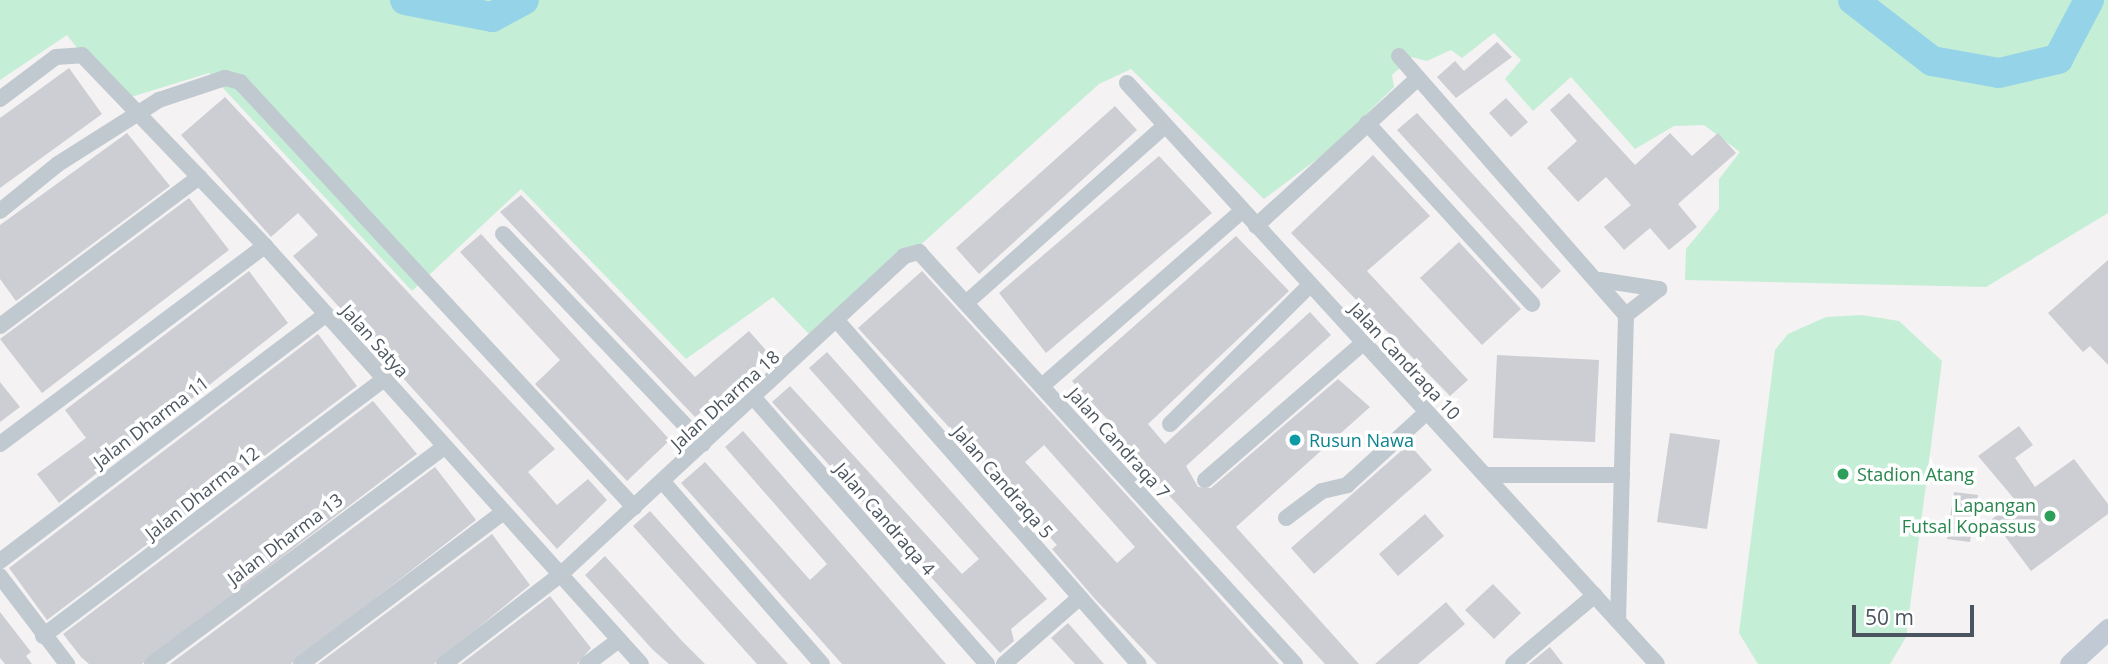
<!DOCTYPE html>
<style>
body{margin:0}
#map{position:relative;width:2108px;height:664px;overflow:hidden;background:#f4f2f2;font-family:"Open Sans",sans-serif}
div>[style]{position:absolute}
.green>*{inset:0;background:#c5eed6}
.river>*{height:30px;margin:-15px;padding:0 15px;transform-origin:15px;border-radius:15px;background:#95d4e8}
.building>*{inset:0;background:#ccced4}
.street>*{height:16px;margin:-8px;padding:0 8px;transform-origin:8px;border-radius:8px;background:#c1c9d0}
.secondary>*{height:21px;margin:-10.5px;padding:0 10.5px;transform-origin:10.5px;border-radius:10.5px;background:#c1cad4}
.dots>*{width:19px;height:19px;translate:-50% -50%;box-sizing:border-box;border:4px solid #fff;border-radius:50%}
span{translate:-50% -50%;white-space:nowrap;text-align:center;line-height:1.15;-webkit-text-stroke:7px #fff;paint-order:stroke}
.street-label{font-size:18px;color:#4b555f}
.culture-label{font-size:18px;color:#0d838f}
.left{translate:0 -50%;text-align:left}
.leisure-label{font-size:18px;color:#27864d}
.right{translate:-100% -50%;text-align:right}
.scale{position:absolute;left:1852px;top:605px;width:122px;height:32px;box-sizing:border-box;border:4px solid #4b555f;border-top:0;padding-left:9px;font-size:21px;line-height:24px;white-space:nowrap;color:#4b555f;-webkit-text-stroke:5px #fff;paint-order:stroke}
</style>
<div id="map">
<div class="green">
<div style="clip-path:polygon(0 0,2108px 0,2108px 213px,1986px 287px,1685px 280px,1686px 249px,1719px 209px,1719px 179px,1740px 152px,1704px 125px,1674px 126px,1635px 149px,1571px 77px,1533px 111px,1505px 79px,1521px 60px,1494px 33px,1462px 58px,1451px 50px,1427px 61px,1412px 57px,1392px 75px,1394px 87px,1332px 148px,1264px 199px,1131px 69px,1099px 84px,815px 340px,773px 297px,686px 359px,521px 189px,412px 291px,209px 73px,118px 101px,67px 35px,0 80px)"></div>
<div style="clip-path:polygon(1862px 315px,1899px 321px,1942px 361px,1906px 637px,1890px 664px,1758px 664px,1739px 633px,1775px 350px,1788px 334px,1826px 317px)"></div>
</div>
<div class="river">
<div style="left:405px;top:0;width:89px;rotate:11.1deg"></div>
<div style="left:492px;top:17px;width:36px;rotate:-28deg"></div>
<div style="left:1853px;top:0;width:100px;rotate:37.7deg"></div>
<div style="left:1932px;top:61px;width:68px;rotate:10.2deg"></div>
<div style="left:1999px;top:73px;width:61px;rotate:-13.3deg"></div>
<div style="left:2058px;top:59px;width:67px;rotate:-62.3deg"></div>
</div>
<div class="building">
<div style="clip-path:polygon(1497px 42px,1512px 57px,1456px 98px,1437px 77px,1455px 61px,1464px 71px)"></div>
<div style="clip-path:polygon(69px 68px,102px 114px,0 188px,0 118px)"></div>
<div style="clip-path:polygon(1569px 93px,1635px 165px,1670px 133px,1692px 156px,1718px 133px,1736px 153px,1678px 204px,1697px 227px,1669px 250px,1650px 228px,1624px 250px,1604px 227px,1631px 205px,1606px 177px,1578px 202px,1547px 168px,1577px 141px,1550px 110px)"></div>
<div style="clip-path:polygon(225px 97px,555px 449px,528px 472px,557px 505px,588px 479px,607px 500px,557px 549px,293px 256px,318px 235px,298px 213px,271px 237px,181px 135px)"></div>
<div style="clip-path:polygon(1506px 98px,1528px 122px,1511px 137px,1489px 113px)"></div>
<div style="clip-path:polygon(1115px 106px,1137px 130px,979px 274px,956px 248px)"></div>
<div style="clip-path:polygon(1417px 113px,1561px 271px,1542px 289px,1397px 130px)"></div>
<div style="clip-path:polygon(127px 133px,170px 186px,16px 301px,0 279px,0 225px)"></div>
<div style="clip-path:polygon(1373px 155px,1430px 216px,1367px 271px,1468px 380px,1450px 396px,1291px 233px)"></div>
<div style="clip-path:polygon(1159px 156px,1212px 213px,1046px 353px,999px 293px)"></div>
<div style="clip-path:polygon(521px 195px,695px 377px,749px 331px,771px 356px,695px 417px,500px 212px)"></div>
<div style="clip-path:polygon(189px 198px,229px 250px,42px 393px,0 339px)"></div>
<div style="clip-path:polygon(481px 234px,670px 440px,627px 481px,535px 384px,560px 360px,460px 252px)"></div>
<div style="clip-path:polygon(1236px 236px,1289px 291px,1148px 424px,1165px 444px,1310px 312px,1331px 335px,1186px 466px,1198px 487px,1211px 488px,1338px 379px,1370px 407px,1236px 527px,1359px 664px,1325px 664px,1103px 424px,1108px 420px,1072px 381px)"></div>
<div style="clip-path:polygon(1459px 242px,1521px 309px,1482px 345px,1420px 278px)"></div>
<div style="clip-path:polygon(2108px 260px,2108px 365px,2090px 346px,2083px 352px,2048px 313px)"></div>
<div style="clip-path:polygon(249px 271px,288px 323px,59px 503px,37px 474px,86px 438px,65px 410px)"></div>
<div style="clip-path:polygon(evenodd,922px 271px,1142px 512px,1279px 664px,1157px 664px,1095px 599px,1052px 549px,1057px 545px,858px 328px,922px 271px,1044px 445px,1135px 547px,1117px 563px,1025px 462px,1044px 445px)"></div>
<div style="clip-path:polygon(318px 334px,357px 386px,47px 620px,9px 568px)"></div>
<div style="clip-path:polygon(827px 352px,1047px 599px,1011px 629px,1014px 641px,1000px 653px,772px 402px,790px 386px,962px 574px,979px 559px,809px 368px)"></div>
<div style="clip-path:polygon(1497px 355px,1599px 360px,1595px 442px,1493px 438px)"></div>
<div style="clip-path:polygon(0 382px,20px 407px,0 422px)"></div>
<div style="clip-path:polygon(373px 401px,417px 454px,142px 664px,89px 664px,81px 657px,63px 634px)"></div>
<div style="clip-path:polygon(2019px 426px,2033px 445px,2015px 458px,2035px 487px,2074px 459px,2108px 504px,2108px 514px,2031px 571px,1992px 519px,2016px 501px,1978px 456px)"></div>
<div style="clip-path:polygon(743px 431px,798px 494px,946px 664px,842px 664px,681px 483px,705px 462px,810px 580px,827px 564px,725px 447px)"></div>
<div style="clip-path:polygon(1670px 433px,1720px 440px,1707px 529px,1657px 522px)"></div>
<div style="clip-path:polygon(1409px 444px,1432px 470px,1314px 574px,1291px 548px)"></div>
<div style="clip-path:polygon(435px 467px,476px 520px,291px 664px,170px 664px)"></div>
<div style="clip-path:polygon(1954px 492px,1978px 495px,1970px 542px,1947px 539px)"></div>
<div style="clip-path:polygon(650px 511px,711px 579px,788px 664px,757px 664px,694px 594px,633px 526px)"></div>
<div style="clip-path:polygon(1425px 514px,1444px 536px,1398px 576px,1379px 554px)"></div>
<div style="clip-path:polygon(492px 534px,530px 585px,434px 664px,318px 664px)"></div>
<div style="clip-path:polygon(605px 556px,682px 641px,705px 664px,669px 664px,653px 650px,585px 575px)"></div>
<div style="clip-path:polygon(1493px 584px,1521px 613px,1494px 639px,1465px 610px)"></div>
<div style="clip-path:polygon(550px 596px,591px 648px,577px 664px,461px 664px)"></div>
<div style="clip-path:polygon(1446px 602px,1465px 624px,1418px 664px,1375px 664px)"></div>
<div style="clip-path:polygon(0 612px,31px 652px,26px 656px,32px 664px,5px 664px,0 658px)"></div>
<div style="clip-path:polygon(1068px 623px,1104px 664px,1075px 664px,1051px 638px)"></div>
<div style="clip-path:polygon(1550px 647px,1563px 664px,1529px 664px,1546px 650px)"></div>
</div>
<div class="street">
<div style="left:1399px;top:56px;width:344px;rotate:48.8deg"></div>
<div style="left:1626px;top:315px;width:306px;rotate:91.5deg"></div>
<div style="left:1127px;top:83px;width:786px;rotate:47.63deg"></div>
<div style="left:0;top:99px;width:70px;rotate:-36.9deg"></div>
<div style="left:56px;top:57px;width:26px;rotate:-4deg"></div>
<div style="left:82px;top:55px;width:265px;rotate:46.2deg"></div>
<div style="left:265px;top:246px;width:562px;rotate:48.03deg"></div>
<div style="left:1367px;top:123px;width:245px;rotate:47.6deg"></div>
<div style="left:0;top:211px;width:75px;rotate:-39deg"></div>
<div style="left:58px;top:164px;width:120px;rotate:-32.4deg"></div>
<div style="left:159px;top:100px;width:70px;rotate:-18.4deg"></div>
<div style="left:225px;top:78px;width:16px;rotate:15deg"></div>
<div style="left:240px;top:82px;width:580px;rotate:47.17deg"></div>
<div style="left:1256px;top:226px;width:218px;rotate:-42.4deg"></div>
<div style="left:503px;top:234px;width:290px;rotate:46.4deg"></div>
<div style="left:1600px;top:280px;width:60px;rotate:8.7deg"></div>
<div style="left:1659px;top:289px;width:42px;rotate:141.8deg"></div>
<div style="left:966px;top:303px;width:266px;rotate:-41.7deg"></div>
<div style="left:839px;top:323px;width:454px;rotate:48.7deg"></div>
<div style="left:0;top:326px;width:249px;rotate:-36.8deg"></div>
<div style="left:1042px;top:386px;width:266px;rotate:-41.2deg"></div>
<div style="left:754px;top:398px;width:354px;rotate:48.8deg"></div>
<div style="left:1170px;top:424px;width:197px;rotate:-44.8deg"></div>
<div style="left:0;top:444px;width:331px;rotate:-36.8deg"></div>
<div style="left:1486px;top:475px;width:136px"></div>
<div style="left:1205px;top:480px;width:208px;rotate:-40.9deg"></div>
<div style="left:663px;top:482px;width:242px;rotate:48.9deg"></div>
<div style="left:1286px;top:518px;width:45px;rotate:-36.9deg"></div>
<div style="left:1322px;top:491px;width:26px;rotate:-13deg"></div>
<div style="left:1347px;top:485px;width:108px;rotate:-42.4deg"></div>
<div style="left:0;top:561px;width:408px;rotate:-37.1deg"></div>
<div style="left:0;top:576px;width:111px;rotate:52.7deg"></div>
<div style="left:43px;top:636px;width:427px;rotate:-37deg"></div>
<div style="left:152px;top:664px;width:364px;rotate:-36.6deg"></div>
<div style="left:301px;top:664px;width:251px;rotate:-36.9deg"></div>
<div style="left:444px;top:664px;width:146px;rotate:-37.5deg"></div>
<div style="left:560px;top:575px;width:469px;rotate:-42.8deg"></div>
<div style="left:904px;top:256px;width:16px;rotate:-15deg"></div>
<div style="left:919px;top:252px;width:558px;rotate:47.62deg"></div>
<div style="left:587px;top:664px;width:40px;rotate:-37deg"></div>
<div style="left:1004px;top:664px;width:100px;rotate:-41.3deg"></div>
<div style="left:1513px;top:664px;width:107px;rotate:-40.1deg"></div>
</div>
<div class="secondary">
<div style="left:2070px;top:664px;width:52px;rotate:-42.6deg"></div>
</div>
<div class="dots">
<div style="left:1295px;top:440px;background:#0f9aa8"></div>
<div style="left:1843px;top:474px;background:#2e9e5b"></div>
<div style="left:2050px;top:516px;background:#2e9e5b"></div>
</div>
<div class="street-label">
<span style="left:375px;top:341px;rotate:48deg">Jalan Satya</span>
<span style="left:1405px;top:361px;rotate:47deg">Jalan Candraqa 10</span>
<span style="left:725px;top:400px;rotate:-42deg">Jalan Dharma 18</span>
<span style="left:151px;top:422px;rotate:-37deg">Jalan Dharma 11</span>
<span style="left:1119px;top:443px;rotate:48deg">Jalan Candraqa 7</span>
<span style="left:1003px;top:482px;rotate:49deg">Jalan Candraqa 5</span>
<span style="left:202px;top:493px;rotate:-38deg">Jalan Dharma 12</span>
<span style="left:885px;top:519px;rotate:49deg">Jalan Candraqa 4</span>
<span style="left:285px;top:539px;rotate:-37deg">Jalan Dharma 13</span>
</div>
<div class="culture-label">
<span class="left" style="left:1309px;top:440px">Rusun Nawa</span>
</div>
<div class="leisure-label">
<span class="left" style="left:1857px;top:474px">Stadion Atang</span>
<span class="right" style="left:2036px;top:516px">Lapangan<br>Futsal Kopassus</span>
</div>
<div class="scale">50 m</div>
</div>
